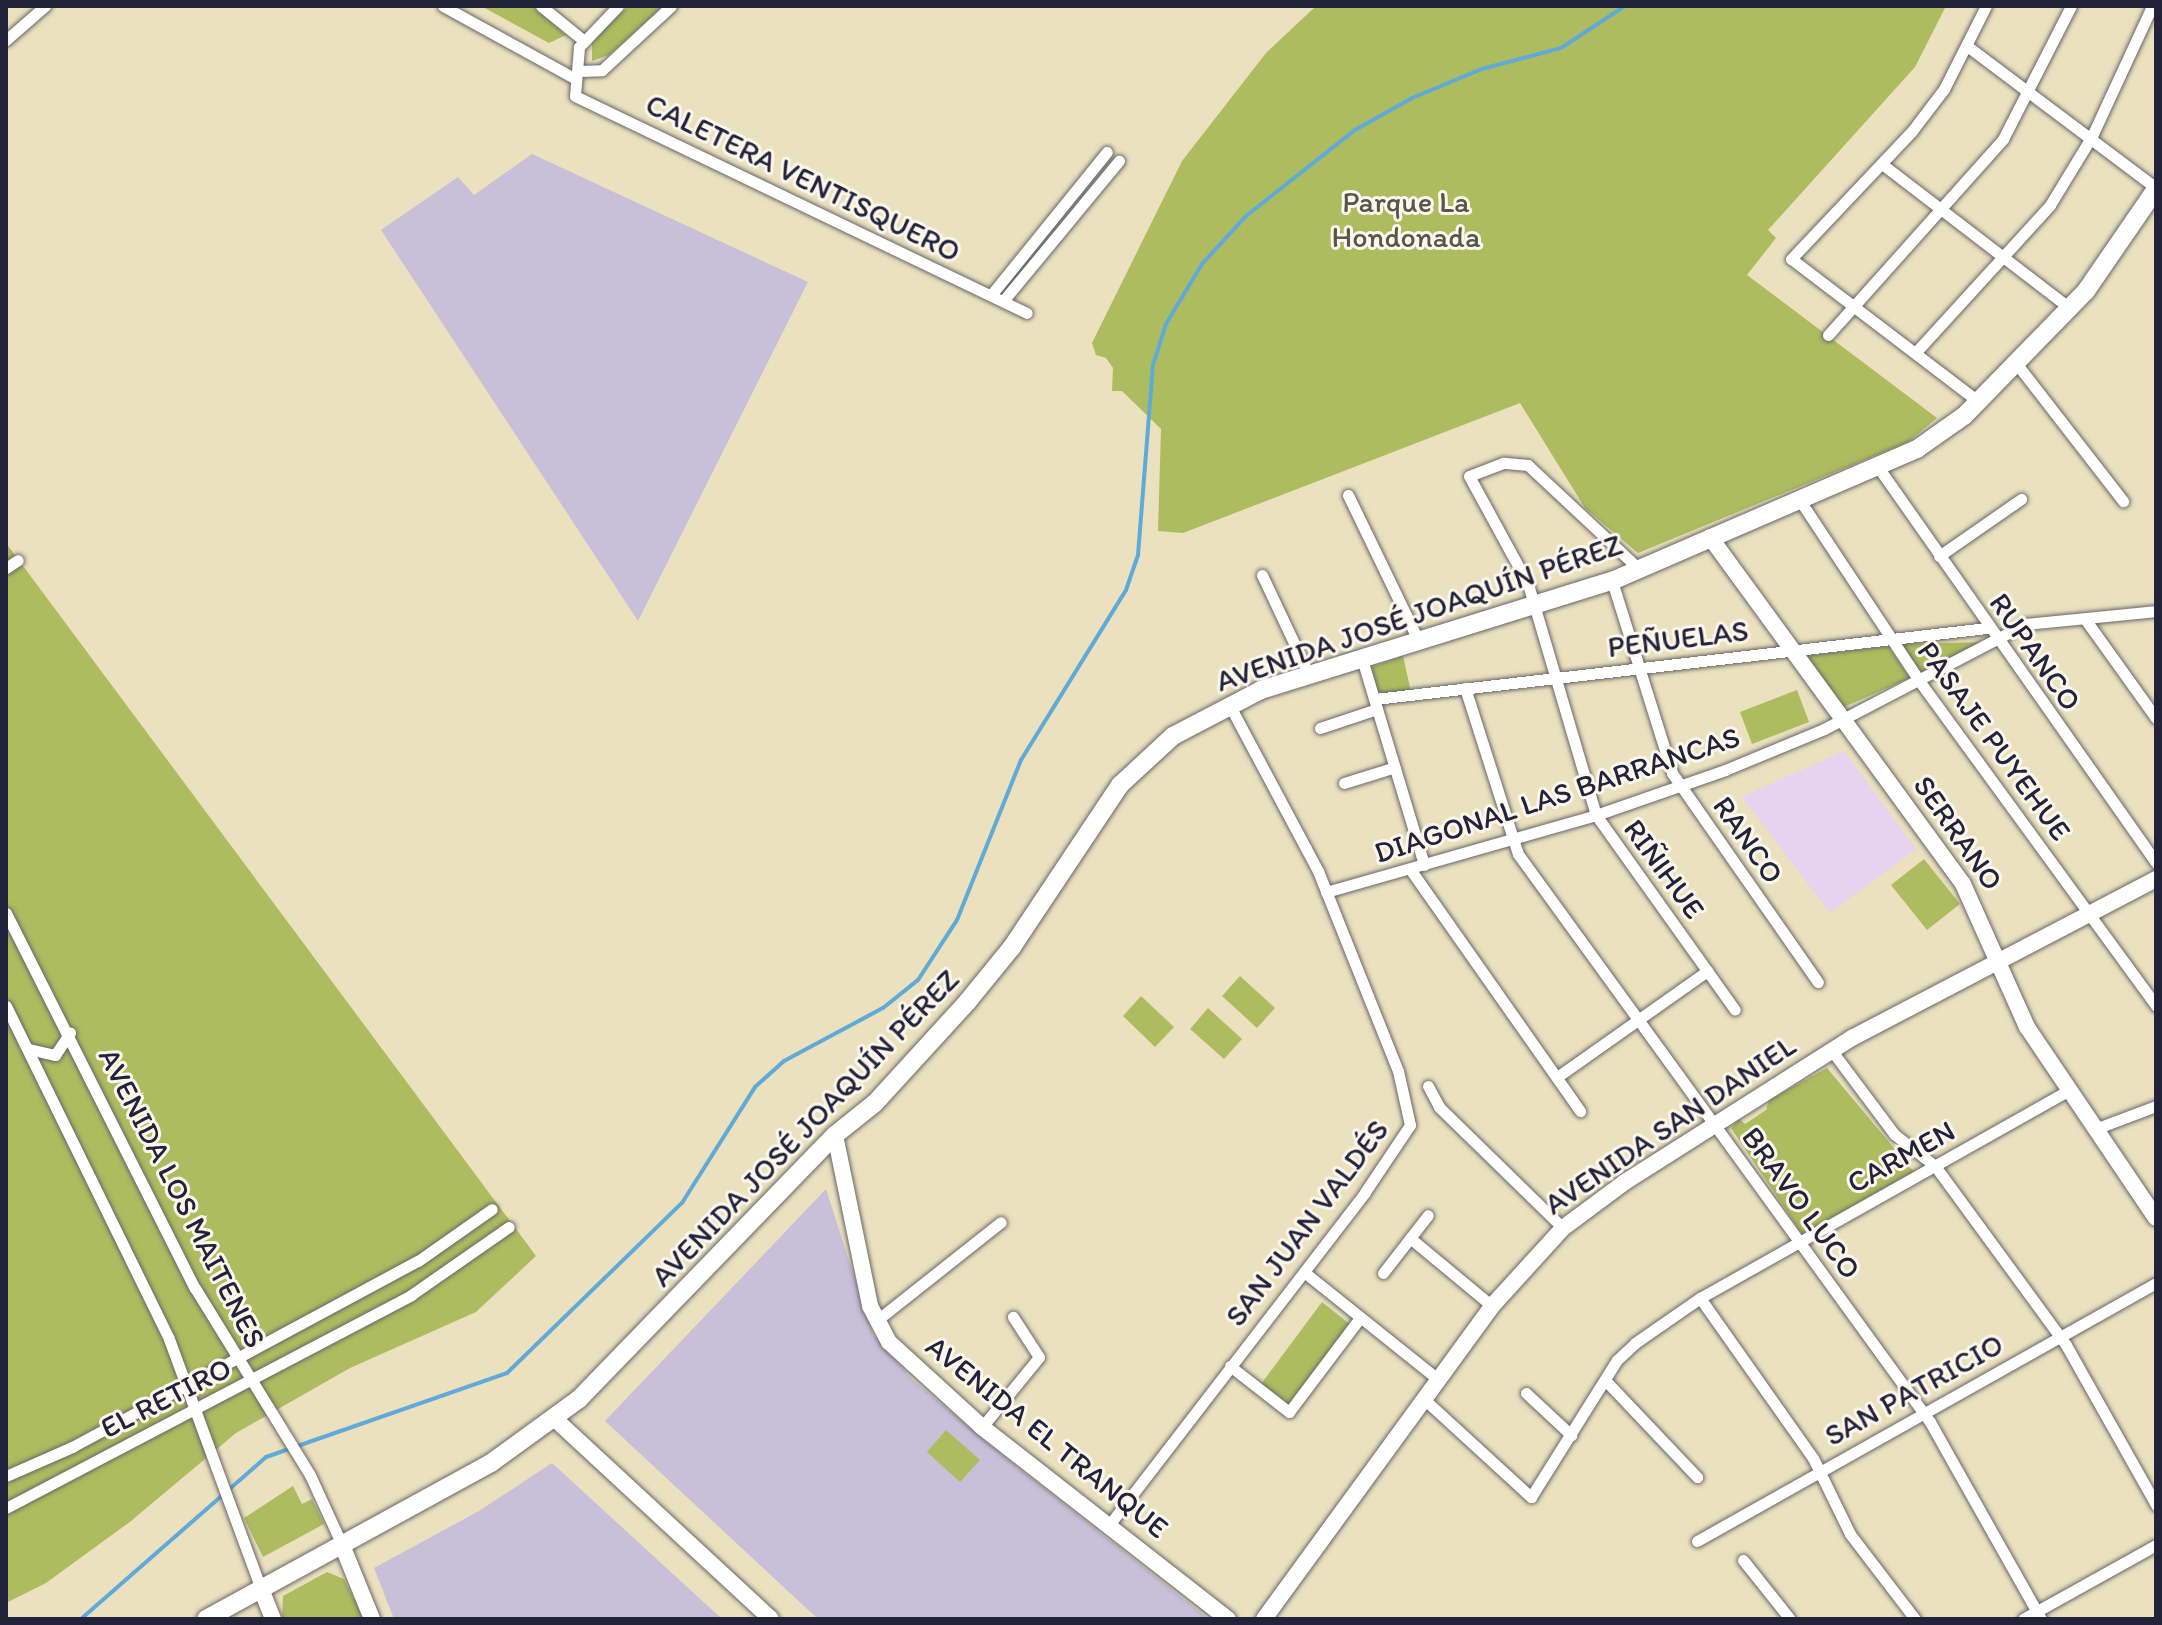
<!DOCTYPE html>
<meta charset="utf-8">
<style>
body{margin:0}
#map{position:relative;width:2162px;height:1625px;overflow:hidden;background:#ebe1be;font-family:Itim,sans-serif}
div>[style]{position:absolute}
.built>*{inset:0;background:#e7d2ef}
.industrial>*{inset:0;background:#c8bfd8}
.green>*{inset:0;background:#adbc5f}
.stream>*{height:4px;margin:-2px;padding:0 2px;transform-origin:2px;border-radius:2px;background:#60aad8}
.roads{filter:drop-shadow(0 0 2px #686569) drop-shadow(0 0 2px #686569)}
.street>*{height:11px;margin:-5.5px;padding:0 5.5px;transform-origin:5.5px;border-radius:5.5px;background:#fff}
.secondary>*{height:16px;margin:-8px;padding:0 8px;transform-origin:8px;border-radius:8px;background:#fff}
.primary>*{height:18px;margin:-9px;padding:0 9px;transform-origin:9px;border-radius:9px;background:#fff}
span{translate:-50% -50%;white-space:nowrap;text-align:center;line-height:1.15;-webkit-text-stroke:6px #fbf7ec;paint-order:stroke}
.street-label{font-size:30px;color:#22223b}
.park-label{font-size:30px;color:#535848}
.frame{position:absolute;inset:0;border:8px solid #22223b;pointer-events:none}
</style>
<div id="map">
<div class="built">
<div style="clip-path:polygon(1844px 751px,1916px 849px,1830px 913px,1742px 797px)"></div>
</div>
<div class="industrial">
<div style="clip-path:polygon(532px 154px,808px 282px,638px 621px,381px 230px,458px 177px,474px 195px)"></div>
<div style="clip-path:polygon(826px 1189px,873px 1335px,912px 1379px,1002px 1455px,1209px 1619px,818px 1619px,605px 1421px)"></div>
<div style="clip-path:polygon(552px 1463px,722px 1619px,394px 1619px,374px 1568px,479px 1511px)"></div>
</div>
<div class="green">
<div style="clip-path:polygon(481px 6px,532px 6px,566px 35px,549px 43px)"></div>
<div style="clip-path:polygon(629px 6px,663px 6px,609px 55px,592px 61px,592px 39px)"></div>
<div style="clip-path:polygon(1316px 6px,1946px 6px,1915px 67px,1768px 230px,1776px 238px,1747px 275px,1937px 418px,1908px 442px,1638px 553px,1585px 508px,1520px 403px,1183px 533px,1158px 531px,1161px 429px,1122px 391px,1112px 391px,1113px 368px,1106px 358px,1096px 355px,1092px 343px,1182px 161px,1266px 53px)"></div>
<div style="clip-path:polygon(6px 543px,536px 1256px,476px 1312px,350px 1368px,236px 1433px,131px 1521px,46px 1583px,6px 1603px)"></div>
<div style="clip-path:polygon(1985px 642px,1920px 673px,1901px 644px)"></div>
<div style="clip-path:polygon(1888px 646px,1910px 678px,1844px 707px,1805px 656px)"></div>
<div style="clip-path:polygon(1403px 656px,1411px 692px,1379px 696px,1369px 668px)"></div>
<div style="clip-path:polygon(1797px 690px,1809px 722px,1752px 744px,1740px 712px)"></div>
<div style="clip-path:polygon(1924px 859px,1960px 904px,1927px 930px,1891px 885px)"></div>
<div style="clip-path:polygon(1240px 976px,1275px 1008px,1257px 1028px,1222px 996px)"></div>
<div style="clip-path:polygon(1141px 996px,1174px 1027px,1155px 1047px,1123px 1016px)"></div>
<div style="clip-path:polygon(1208px 1008px,1242px 1039px,1224px 1059px,1190px 1029px)"></div>
<div style="clip-path:polygon(1827px 1068px,1914px 1172px,1802px 1234px,1731px 1128px,1739px 1119px,1745px 1124px,1766px 1110px,1769px 1100px)"></div>
<div style="clip-path:polygon(1322px 1302px,1351px 1325px,1288px 1406px,1261px 1384px)"></div>
<div style="clip-path:polygon(946px 1430px,980px 1460px,960px 1482px,927px 1452px)"></div>
<div style="clip-path:polygon(293px 1486px,302px 1504px,312px 1499px,324px 1524px,263px 1557px,244px 1518px)"></div>
<div style="clip-path:polygon(327px 1572px,344px 1579px,364px 1619px,282px 1619px,283px 1596px)"></div>
</div>
<div class="stream">
<div style="left:81px;top:1619px;width:246px;rotate:-41.2deg"></div>
<div style="left:266px;top:1457px;width:255px;rotate:-19.2deg"></div>
<div style="left:507px;top:1373px;width:244px;rotate:-44.2deg"></div>
<div style="left:682px;top:1203px;width:137px;rotate:-57.8deg"></div>
<div style="left:755px;top:1087px;width:39px;rotate:-42deg"></div>
<div style="left:784px;top:1061px;width:112px;rotate:-28.2deg"></div>
<div style="left:883px;top:1008px;width:45px;rotate:-38.7deg"></div>
<div style="left:918px;top:980px;width:72px;rotate:-57deg"></div>
<div style="left:957px;top:920px;width:172px;rotate:-68.2deg"></div>
<div style="left:1021px;top:760px;width:200px;rotate:-58.3deg"></div>
<div style="left:1126px;top:590px;width:37px;rotate:-71deg"></div>
<div style="left:1138px;top:555px;width:191px;rotate:-85.5deg"></div>
<div style="left:1153px;top:365px;width:43px;rotate:-72.4deg"></div>
<div style="left:1166px;top:324px;width:70px;rotate:-59deg"></div>
<div style="left:1202px;top:264px;width:65px;rotate:-47.5deg"></div>
<div style="left:1246px;top:216px;width:139px;rotate:-38.3deg"></div>
<div style="left:1355px;top:130px;width:65px;rotate:-29.3deg"></div>
<div style="left:1412px;top:98px;width:76px;rotate:-22.5deg"></div>
<div style="left:1482px;top:69px;width:82px;rotate:-14.9deg"></div>
<div style="left:1561px;top:48px;width:77px;rotate:-33.3deg"></div>
</div>
<div class="roads">
<div class="street">
<div style="left:443px;top:6px;width:149px;rotate:28.8deg"></div>
<div style="left:541px;top:6px;width:54px;rotate:39deg"></div>
<div style="left:618px;top:6px;width:57px;rotate:133.6deg"></div>
<div style="left:579px;top:47px;width:49px;rotate:94.7deg"></div>
<div style="left:575px;top:96px;width:501px;rotate:25.65deg"></div>
<div style="left:6px;top:40px;width:52px;rotate:-41.1deg"></div>
<div style="left:1967px;top:46px;width:236px;rotate:36.9deg"></div>
<div style="left:578px;top:71px;width:24px;rotate:-2deg"></div>
<div style="left:602px;top:70px;width:94px;rotate:-42.8deg"></div>
<div style="left:1882px;top:164px;width:237px;rotate:37.5deg"></div>
<div style="left:991px;top:295px;width:184px;rotate:-51deg"></div>
<div style="left:1003px;top:301px;width:182px;rotate:-50.4deg"></div>
<div style="left:1828px;top:335px;width:263px;rotate:-48.2deg"></div>
<div style="left:2003px;top:139px;width:149px;rotate:-62.9deg"></div>
<div style="left:1916px;top:352px;width:199px;rotate:-47.6deg"></div>
<div style="left:2050px;top:205px;width:81px;rotate:-58.7deg"></div>
<div style="left:2092px;top:136px;width:143px;rotate:-65.2deg"></div>
<div style="left:2016px;top:363px;width:175px;rotate:52.2deg"></div>
<div style="left:1979px;top:402px;width:236px;rotate:-142.7deg"></div>
<div style="left:1791px;top:259px;width:176px;rotate:-46.6deg"></div>
<div style="left:1912px;top:131px;width:53px;rotate:-52.7deg"></div>
<div style="left:1944px;top:89px;width:93px;rotate:-63.2deg"></div>
<div style="left:1878px;top:467px;width:484px;rotate:54.9deg"></div>
<div style="left:1348px;top:495px;width:163px;rotate:64.2deg"></div>
<div style="left:1799px;top:499px;width:219px;rotate:56.5deg"></div>
<div style="left:1920px;top:682px;width:401px;rotate:53.9deg"></div>
<div style="left:1939px;top:556px;width:100px;rotate:-34.8deg"></div>
<div style="left:6px;top:568px;width:14px;rotate:-34deg"></div>
<div style="left:1639px;top:569px;width:152px;rotate:-136.9deg"></div>
<div style="left:1528px;top:465px;width:25px;rotate:-175deg"></div>
<div style="left:1503px;top:463px;width:36px;rotate:159deg"></div>
<div style="left:1469px;top:476px;width:123px;rotate:61.4deg"></div>
<div style="left:1528px;top:584px;width:241px;rotate:73.6deg"></div>
<div style="left:1596px;top:815px;width:239px;rotate:54.5deg"></div>
<div style="left:1262px;top:575px;width:110px;rotate:64.8deg"></div>
<div style="left:1612px;top:581px;width:201px;rotate:72.6deg"></div>
<div style="left:1672px;top:773px;width:255px;rotate:55.1deg"></div>
<div style="left:2085px;top:619px;width:122px;rotate:54.4deg"></div>
<div style="left:1362px;top:659px;width:215px;rotate:73.2deg"></div>
<div style="left:1465px;top:688px;width:174px;rotate:72.3deg"></div>
<div style="left:1518px;top:854px;width:702px;rotate:54.04deg"></div>
<div style="left:1930px;top:1422px;width:226px;rotate:60.6deg"></div>
<div style="left:1375px;top:699px;width:616px;rotate:-6.62deg"></div>
<div style="left:1320px;top:728px;width:60px;rotate:-18.4deg"></div>
<div style="left:1344px;top:783px;width:53px;rotate:-17.4deg"></div>
<div style="left:1410px;top:869px;width:296px;rotate:54.9deg"></div>
<div style="left:1326px;top:892px;width:281px;rotate:-15.9deg"></div>
<div style="left:1596px;top:815px;width:137px;rotate:-19.2deg"></div>
<div style="left:1725px;top:770px;width:107px;rotate:-22.5deg"></div>
<div style="left:1824px;top:729px;width:228px;rotate:-27.5deg"></div>
<div style="left:2026px;top:624px;width:131px;rotate:-5.7deg"></div>
<div style="left:6px;top:913px;width:420px;rotate:63.3deg"></div>
<div style="left:195px;top:1288px;width:220px;rotate:58.4deg"></div>
<div style="left:310px;top:1475px;width:77px;rotate:65.4deg"></div>
<div style="left:6px;top:1006px;width:371px;rotate:63.9deg"></div>
<div style="left:169px;top:1339px;width:266px;rotate:69.8deg"></div>
<div style="left:29px;top:1049px;width:27px;rotate:13deg"></div>
<div style="left:55px;top:1055px;width:27px;rotate:-56deg"></div>
<div style="left:1832px;top:1051px;width:104px;rotate:53.2deg"></div>
<div style="left:1894px;top:1134px;width:52px;rotate:38deg"></div>
<div style="left:1935px;top:1166px;width:222px;rotate:53.8deg"></div>
<div style="left:2066px;top:1345px;width:184px;rotate:60.6deg"></div>
<div style="left:1557px;top:1077px;width:184px;rotate:-35.2deg"></div>
<div style="left:1428px;top:1086px;width:24px;rotate:62deg"></div>
<div style="left:1439px;top:1107px;width:173px;rotate:44.3deg"></div>
<div style="left:2095px;top:1129px;width:65px;rotate:-20.7deg"></div>
<div style="left:1410px;top:1238px;width:107px;rotate:39.7deg"></div>
<div style="left:1304px;top:1272px;width:173px;rotate:38.7deg"></div>
<div style="left:1383px;top:1273px;width:73px;rotate:-52.2deg"></div>
<div style="left:1700px;top:1298px;width:196px;rotate:54.8deg"></div>
<div style="left:1813px;top:1458px;width:85px;rotate:64deg"></div>
<div style="left:1850px;top:1534px;width:107px;rotate:52.6deg"></div>
<div style="left:876px;top:1321px;width:159px;rotate:-38.4deg"></div>
<div style="left:1230px;top:1366px;width:75px;rotate:37.9deg"></div>
<div style="left:1289px;top:1412px;width:116px;rotate:-53deg"></div>
<div style="left:1605px;top:1380px;width:134px;rotate:46.5deg"></div>
<div style="left:1526px;top:1393px;width:62px;rotate:43deg"></div>
<div style="left:1425px;top:1400px;width:144px;rotate:42.5deg"></div>
<div style="left:1531px;top:1497px;width:162px;rotate:-57.9deg"></div>
<div style="left:1617px;top:1360px;width:25px;rotate:-43deg"></div>
<div style="left:1635px;top:1343px;width:79px;rotate:-34.7deg"></div>
<div style="left:1700px;top:1298px;width:424px;rotate:-29.4deg"></div>
<div style="left:982px;top:1427px;width:90px;rotate:-50.8deg"></div>
<div style="left:1039px;top:1357px;width:48px;rotate:-123deg"></div>
<div style="left:6px;top:1476px;width:72px;rotate:-23.7deg"></div>
<div style="left:72px;top:1447px;width:393px;rotate:-28.3deg"></div>
<div style="left:418px;top:1261px;width:90px;rotate:-35.1deg"></div>
<div style="left:6px;top:1508px;width:458px;rotate:-27.7deg"></div>
<div style="left:411px;top:1295px;width:119px;rotate:-34.8deg"></div>
<div style="left:1109px;top:1525px;width:420px;rotate:-52.4deg"></div>
<div style="left:1365px;top:1192px;width:81px;rotate:-56.1deg"></div>
<div style="left:1410px;top:1125px;width:55px;rotate:-102.5deg"></div>
<div style="left:1398px;top:1071px;width:215px;rotate:-111.8deg"></div>
<div style="left:1318px;top:871px;width:189px;rotate:-118.1deg"></div>
<div style="left:1697px;top:1541px;width:527px;rotate:-29.34deg"></div>
<div style="left:1743px;top:1560px;width:75px;rotate:51.5deg"></div>
<div style="left:2023px;top:1619px;width:152px;rotate:-29.1deg"></div>
</div>
<div class="secondary">
<div style="left:1710px;top:537px;width:429px;rotate:53.9deg"></div>
<div style="left:1963px;top:884px;width:157px;rotate:65.9deg"></div>
<div style="left:2027px;top:1027px;width:230px;rotate:56deg"></div>
<div style="left:835px;top:1135px;width:175px;rotate:78.4deg"></div>
<div style="left:870px;top:1306px;width:41px;rotate:62.2deg"></div>
<div style="left:889px;top:1342px;width:126px;rotate:42.4deg"></div>
<div style="left:982px;top:1427px;width:312px;rotate:38deg"></div>
<div style="left:555px;top:1419px;width:294px;rotate:42.8deg"></div>
<div style="left:342px;top:1545px;width:80px;rotate:67.9deg"></div>
<div style="left:261px;top:1589px;width:32px;rotate:68deg"></div>
<div style="left:1264px;top:1619px;width:387px;rotate:-53.9deg"></div>
<div style="left:1492px;top:1306px;width:105px;rotate:-47.7deg"></div>
<div style="left:1563px;top:1228px;width:77px;rotate:-36.6deg"></div>
<div style="left:1625px;top:1182px;width:269px;rotate:-32.4deg"></div>
<div style="left:1852px;top:1038px;width:343px;rotate:-27.6deg"></div>
</div>
<div class="primary">
<div style="left:206px;top:1619px;width:325px;rotate:-28.7deg"></div>
<div style="left:491px;top:1463px;width:109px;rotate:-36deg"></div>
<div style="left:579px;top:1399px;width:368px;rotate:-45.9deg"></div>
<div style="left:835px;top:1135px;width:51px;rotate:-38.7deg"></div>
<div style="left:875px;top:1103px;width:138px;rotate:-47.6deg"></div>
<div style="left:968px;top:1001px;width:70px;rotate:-50.8deg"></div>
<div style="left:1012px;top:947px;width:195px;rotate:-56.3deg"></div>
<div style="left:1120px;top:785px;width:72px;rotate:-42.8deg"></div>
<div style="left:1173px;top:736px;width:99px;rotate:-27.6deg"></div>
<div style="left:1261px;top:690px;width:368px;rotate:-17.3deg"></div>
<div style="left:1612px;top:581px;width:332px;rotate:-23.4deg"></div>
<div style="left:1917px;top:449px;width:57px;rotate:-35.1deg"></div>
<div style="left:1964px;top:416px;width:175px;rotate:-45.7deg"></div>
<div style="left:2086px;top:291px;width:124px;rotate:-55.5deg"></div>
</div>
</div>
<div class="street-label">
<span style="left:803px;top:178px;rotate:26deg">CALETERA VENTISQUERO</span>
<span style="left:1419px;top:613px;rotate:-19deg">AVENIDA JOSÉ JOAQUÍN PÉREZ</span>
<span style="left:1678px;top:639px;rotate:-7deg">PEÑUELAS</span>
<span style="left:2035px;top:652px;rotate:55deg">RUPANCO</span>
<span style="left:1994px;top:741px;rotate:54deg">PASAJE PUYEHUE</span>
<span style="left:1557px;top:795px;rotate:-18deg">DIAGONAL LAS BARRANCAS</span>
<span style="left:1958px;top:833px;rotate:55deg">SERRANO</span>
<span style="left:1748px;top:840px;rotate:55deg">RANCO</span>
<span style="left:1664px;top:869px;rotate:54deg">RIÑIHUE</span>
<span style="left:1670px;top:1125px;rotate:-34deg">AVENIDA SAN DANIEL</span>
<span style="left:805px;top:1128px;rotate:-46deg">AVENIDA JOSÉ JOAQUÍN PÉREZ</span>
<span style="left:1901px;top:1157px;rotate:-29deg">CARMEN</span>
<span style="left:182px;top:1198px;rotate:63deg">AVENIDA LOS MAITENES</span>
<span style="left:1801px;top:1203px;rotate:54deg">BRAVO LUCO</span>
<span style="left:1307px;top:1223px;rotate:-53deg">SAN JUAN VALDÉS</span>
<span style="left:1914px;top:1390px;rotate:-29deg">SAN PATRICIO</span>
<span style="left:166px;top:1398px;rotate:-27deg">EL RETIRO</span>
<span style="left:1047px;top:1437px;rotate:39deg">AVENIDA EL TRANQUE</span>
</div>
<div class="park-label">
<span style="left:1406px;top:219px">Parque La<br>Hondonada</span>
</div>
<div class="frame"></div>
</div>
